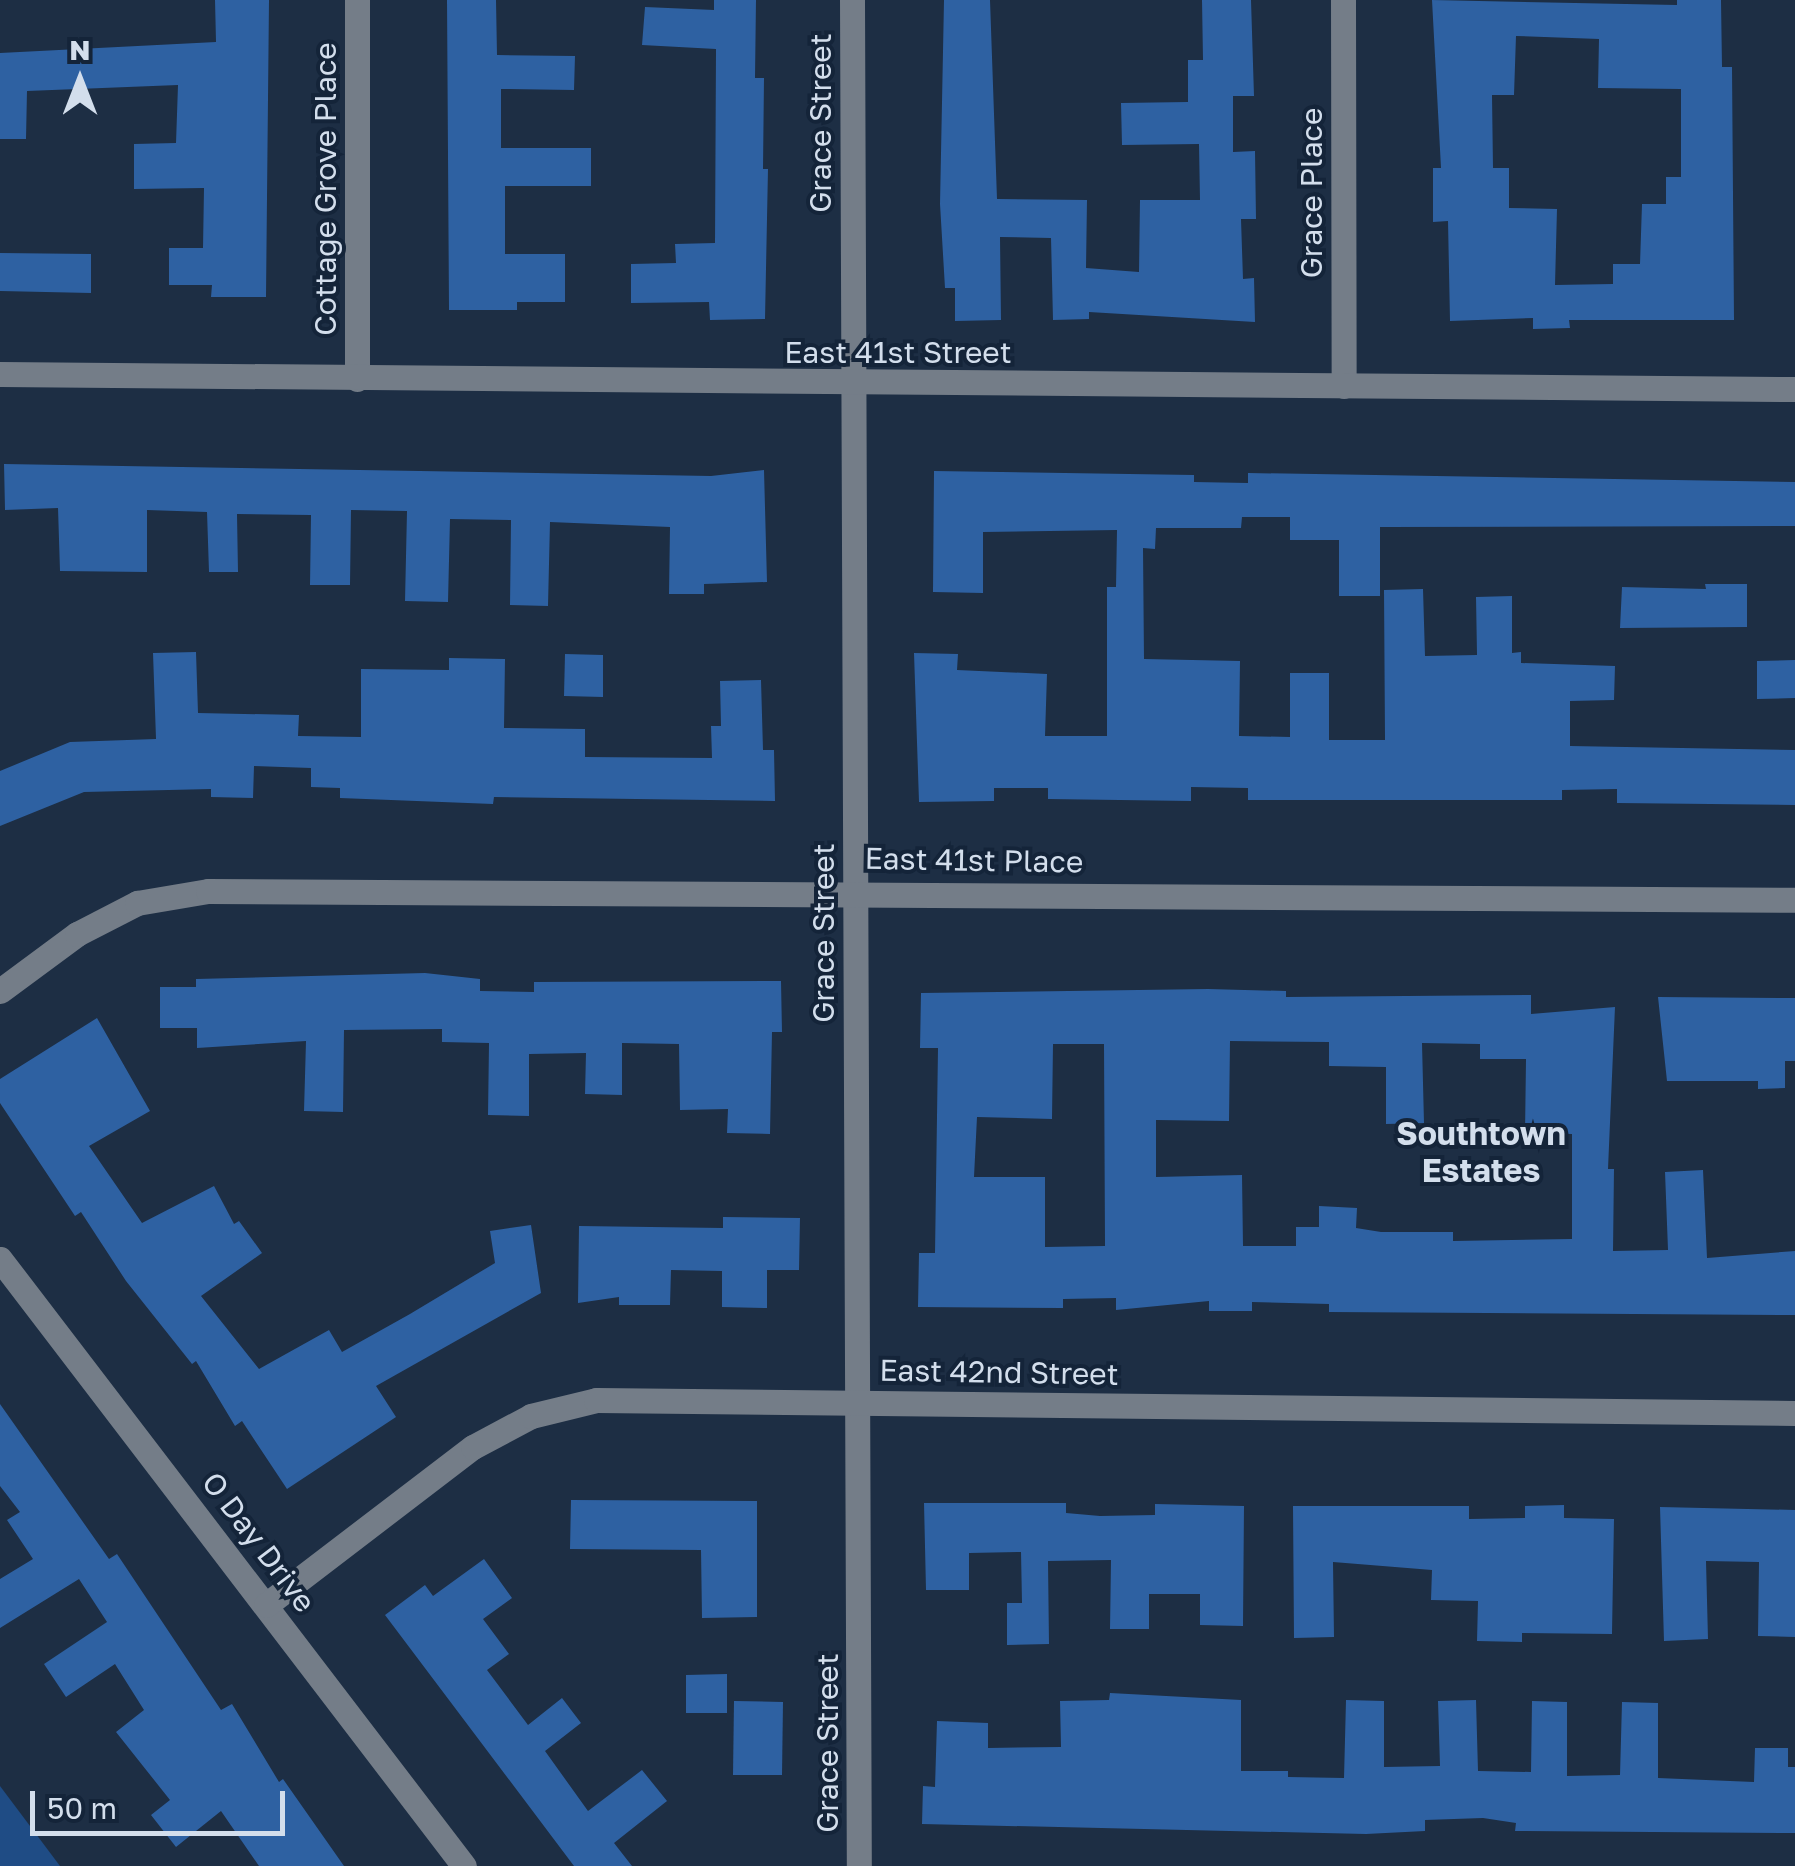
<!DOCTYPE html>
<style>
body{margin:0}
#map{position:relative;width:1795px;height:1866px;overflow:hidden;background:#1d2e44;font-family:"Golos Text",sans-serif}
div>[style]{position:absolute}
.green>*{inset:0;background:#1f4c85}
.building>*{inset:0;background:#2e61a2}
.minor>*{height:25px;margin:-12.5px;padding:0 12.5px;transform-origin:12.5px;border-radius:12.5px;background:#747d88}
span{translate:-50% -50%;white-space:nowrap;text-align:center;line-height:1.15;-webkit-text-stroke:8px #142439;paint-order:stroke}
.street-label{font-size:30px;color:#d3deec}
.neighbourhood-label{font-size:32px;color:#d3deec;font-weight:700}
.north{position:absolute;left:30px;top:30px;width:100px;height:100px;-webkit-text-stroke:8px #142439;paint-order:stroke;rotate:0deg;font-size:28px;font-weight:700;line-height:40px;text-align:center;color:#d3deec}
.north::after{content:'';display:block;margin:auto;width:35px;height:45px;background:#d3deec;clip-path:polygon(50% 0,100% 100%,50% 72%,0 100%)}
.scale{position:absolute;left:30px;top:1791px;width:255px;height:45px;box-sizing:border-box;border:5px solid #d3deec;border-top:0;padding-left:12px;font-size:30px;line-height:35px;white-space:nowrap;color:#d3deec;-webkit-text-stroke:8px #142439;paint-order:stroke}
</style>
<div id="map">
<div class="green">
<div style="clip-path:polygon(0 1786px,60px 1866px,0 1866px)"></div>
</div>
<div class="building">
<div style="clip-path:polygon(215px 0,269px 0,266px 297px,211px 297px,212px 285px,169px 285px,169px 248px,203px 248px,204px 188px,134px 189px,134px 144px,176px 143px,178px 85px,27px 91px,26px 139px,0 139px,0 53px,216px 42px)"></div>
<div style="clip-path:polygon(447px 0,496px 0,497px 55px,575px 56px,574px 90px,501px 89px,501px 148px,591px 148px,591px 186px,505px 186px,505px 254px,565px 254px,565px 302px,517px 302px,517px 310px,449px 310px)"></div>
<div style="clip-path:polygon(714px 0,756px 0,755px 78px,764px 78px,763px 169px,768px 169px,765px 319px,710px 320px,709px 302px,631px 303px,631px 264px,676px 263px,675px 244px,715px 243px,716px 49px,642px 45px,645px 7px,714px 10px)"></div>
<div style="clip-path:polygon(944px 0,990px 0,997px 199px,1087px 200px,1086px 268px,1139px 272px,1140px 200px,1200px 200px,1199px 144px,1122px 145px,1121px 103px,1188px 102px,1188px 60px,1203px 60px,1202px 0,1251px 0,1254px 96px,1233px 96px,1233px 152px,1255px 151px,1256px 219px,1241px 219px,1243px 279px,1254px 278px,1255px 322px,1089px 312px,1089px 319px,1053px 320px,1051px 238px,1000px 237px,1001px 320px,955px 321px,955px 288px,945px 288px,940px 204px)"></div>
<div style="clip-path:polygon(evenodd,1432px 0,1677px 5px,1677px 0,1721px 0,1722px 67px,1732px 67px,1734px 320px,1569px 320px,1570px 328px,1533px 329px,1533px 318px,1450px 321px,1448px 221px,1433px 222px,1433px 168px,1441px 168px,1432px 0,1516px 36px,1599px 39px,1598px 88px,1681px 89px,1681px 177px,1666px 177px,1666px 204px,1642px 204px,1640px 264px,1613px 264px,1613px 284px,1555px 285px,1557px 209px,1509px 208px,1509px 168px,1493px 168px,1492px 95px,1514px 95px,1516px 36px)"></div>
<div style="clip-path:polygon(0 253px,91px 254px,91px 293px,0 291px)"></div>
<div style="clip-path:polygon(4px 464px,711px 476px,764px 470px,767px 582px,704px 584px,704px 594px,669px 594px,670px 527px,550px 522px,548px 606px,510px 605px,511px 520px,450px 519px,448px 602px,405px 601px,407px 511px,351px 510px,350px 585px,310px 585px,311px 515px,237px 514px,238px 572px,209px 572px,207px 512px,147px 510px,147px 572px,60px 571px,58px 508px,5px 510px)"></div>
<div style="clip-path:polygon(934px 471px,1194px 475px,1194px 482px,1248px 483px,1248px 473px,1795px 482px,1795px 526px,1380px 527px,1380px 596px,1339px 596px,1339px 540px,1290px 540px,1290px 517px,1242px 517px,1241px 528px,1156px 528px,1155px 549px,1143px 548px,1144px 659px,1240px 661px,1239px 736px,1290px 737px,1290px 673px,1329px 673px,1329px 740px,1385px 740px,1384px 590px,1423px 589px,1425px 656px,1477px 655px,1476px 597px,1512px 596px,1512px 653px,1521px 652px,1521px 663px,1615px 666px,1614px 700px,1570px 701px,1570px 746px,1795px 750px,1795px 805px,1617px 803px,1617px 789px,1562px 790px,1562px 800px,1248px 800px,1248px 788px,1191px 787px,1191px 801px,1048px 799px,1048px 788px,994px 788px,994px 801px,919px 802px,914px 653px,958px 654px,957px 670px,1047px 674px,1045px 736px,1107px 736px,1107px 587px,1116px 587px,1117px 530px,983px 532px,983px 593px,933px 592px)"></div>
<div style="clip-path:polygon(1705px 584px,1747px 584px,1747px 627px,1620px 628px,1622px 587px,1706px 589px)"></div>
<div style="clip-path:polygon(196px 652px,198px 713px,299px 715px,298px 736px,361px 737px,361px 669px,449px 670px,449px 658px,505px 659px,504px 728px,585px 729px,585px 757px,712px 758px,711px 726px,721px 726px,720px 681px,761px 680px,763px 750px,774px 750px,775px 801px,494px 797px,493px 804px,340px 798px,340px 788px,311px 787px,311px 768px,254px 766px,253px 798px,211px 797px,211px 789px,84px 792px,0 826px,0 771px,70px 742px,156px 739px,153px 653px)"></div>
<div style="clip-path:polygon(565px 654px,603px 655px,603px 697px,564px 696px)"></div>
<div style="clip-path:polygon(1795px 660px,1795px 698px,1757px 699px,1757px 661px)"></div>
<div style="clip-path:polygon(425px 973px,480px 979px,480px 991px,534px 992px,534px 982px,781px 981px,782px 1032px,772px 1032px,770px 1134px,727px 1133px,728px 1109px,680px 1110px,679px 1044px,622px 1043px,622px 1095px,585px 1094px,586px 1053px,529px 1054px,529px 1116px,488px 1115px,489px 1043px,442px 1042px,442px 1029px,344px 1030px,343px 1112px,304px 1111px,306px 1041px,197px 1048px,197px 1028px,160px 1028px,160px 987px,196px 987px,196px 979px)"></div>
<div style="clip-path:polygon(evenodd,1208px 989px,1286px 991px,1286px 997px,1531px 995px,1531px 1014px,1615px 1007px,1608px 1169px,1614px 1169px,1613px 1251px,1668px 1250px,1665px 1172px,1703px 1170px,1707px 1258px,1795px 1251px,1795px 1315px,1329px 1312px,1329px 1304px,1252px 1302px,1252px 1311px,1209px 1311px,1209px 1301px,1116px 1310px,1116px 1298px,1063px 1299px,1063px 1308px,918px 1307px,919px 1253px,935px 1253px,938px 1048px,920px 1048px,921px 993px,1208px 989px,1230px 1041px,1329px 1042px,1329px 1066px,1386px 1067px,1386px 1124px,1424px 1123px,1422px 1043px,1480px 1044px,1480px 1059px,1526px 1059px,1525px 1133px,1572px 1134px,1572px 1239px,1453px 1241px,1453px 1232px,1381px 1232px,1356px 1228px,1357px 1208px,1319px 1206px,1319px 1227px,1296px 1227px,1296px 1246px,1243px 1246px,1242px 1175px,1156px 1177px,1156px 1120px,1229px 1121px,1230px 1041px,1208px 989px,1053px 1044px,1104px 1044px,1105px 1246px,1045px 1247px,1045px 1177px,974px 1177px,977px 1117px,1052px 1119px,1053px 1044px)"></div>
<div style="clip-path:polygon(1658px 997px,1795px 998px,1795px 1061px,1785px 1061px,1785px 1088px,1758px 1089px,1758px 1081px,1667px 1081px)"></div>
<div style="clip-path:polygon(97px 1018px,150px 1111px,89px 1146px,142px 1223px,214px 1186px,234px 1224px,239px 1221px,262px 1253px,201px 1296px,259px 1369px,329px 1330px,342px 1352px,410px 1314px,495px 1263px,490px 1231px,531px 1225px,541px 1293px,376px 1386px,396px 1417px,287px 1489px,242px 1421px,235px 1426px,196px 1361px,192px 1364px,126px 1281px,81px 1212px,75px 1216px,0 1103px,0 1079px)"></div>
<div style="clip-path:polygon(723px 1217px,800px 1218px,799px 1270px,767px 1270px,767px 1308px,722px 1307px,722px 1271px,671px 1270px,670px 1305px,619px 1305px,619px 1297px,578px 1303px,579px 1226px,723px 1228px)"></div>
<div style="clip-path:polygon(0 1404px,109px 1559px,117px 1554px,221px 1710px,232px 1704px,279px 1782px,283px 1779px,344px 1866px,259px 1866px,221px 1811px,176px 1847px,151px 1815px,170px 1800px,116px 1732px,144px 1710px,115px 1664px,66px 1697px,44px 1664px,107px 1622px,79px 1579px,0 1628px,0 1579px,33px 1559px,7px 1520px,20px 1512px,0 1486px)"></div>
<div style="clip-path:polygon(571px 1500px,757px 1501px,757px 1617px,702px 1618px,701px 1550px,570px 1549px)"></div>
<div style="clip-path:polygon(924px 1503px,1066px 1503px,1066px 1513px,1100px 1516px,1155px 1515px,1155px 1504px,1244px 1506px,1243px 1626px,1200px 1625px,1200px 1594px,1149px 1594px,1149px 1629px,1110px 1629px,1111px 1560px,1048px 1561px,1049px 1644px,1007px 1645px,1007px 1603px,1022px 1603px,1021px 1552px,969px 1553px,969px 1590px,926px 1590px)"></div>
<div style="clip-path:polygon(1564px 1505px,1564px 1518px,1614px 1519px,1612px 1634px,1522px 1633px,1522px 1642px,1477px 1641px,1478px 1601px,1431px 1600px,1432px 1570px,1333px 1562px,1334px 1637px,1294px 1638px,1293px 1506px,1469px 1506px,1469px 1519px,1525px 1518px,1525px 1506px)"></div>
<div style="clip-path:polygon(1660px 1507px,1795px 1510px,1795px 1637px,1758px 1636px,1759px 1562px,1706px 1561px,1708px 1639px,1664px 1641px)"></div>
<div style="clip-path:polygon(484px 1559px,512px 1598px,483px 1619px,509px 1654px,487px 1670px,528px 1725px,562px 1698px,581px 1723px,545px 1751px,588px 1811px,642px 1770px,667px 1801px,614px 1843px,632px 1866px,574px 1866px,385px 1615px,425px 1585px,433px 1596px)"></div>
<div style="clip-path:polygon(727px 1674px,727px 1713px,686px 1713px,686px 1675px)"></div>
<div style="clip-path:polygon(1110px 1693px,1241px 1700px,1241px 1771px,1288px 1771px,1288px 1777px,1344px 1778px,1346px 1700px,1384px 1701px,1384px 1767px,1440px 1766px,1438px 1701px,1476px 1700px,1478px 1771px,1531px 1772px,1532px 1701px,1567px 1702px,1567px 1776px,1620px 1775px,1622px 1702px,1658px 1703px,1658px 1778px,1754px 1782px,1755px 1748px,1788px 1748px,1788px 1767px,1795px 1767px,1795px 1833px,1515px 1831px,1516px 1823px,1483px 1818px,1425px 1820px,1425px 1831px,1366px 1834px,922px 1824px,923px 1786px,935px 1787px,937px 1721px,988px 1723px,988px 1748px,1061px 1747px,1060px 1701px,1109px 1700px)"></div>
<div style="clip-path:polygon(734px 1701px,783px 1702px,782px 1775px,733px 1775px)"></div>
</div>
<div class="minor">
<div style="left:357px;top:0;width:379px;rotate:90deg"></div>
<div style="left:852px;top:0;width:1866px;rotate:89.79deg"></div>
<div style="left:1343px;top:0;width:386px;rotate:89.9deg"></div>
<div style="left:0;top:374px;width:1795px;rotate:0.48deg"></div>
<div style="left:0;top:991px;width:96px;rotate:-36.5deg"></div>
<div style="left:77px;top:934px;width:68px;rotate:-27.3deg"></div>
<div style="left:137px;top:903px;width:72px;rotate:-9.6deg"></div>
<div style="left:208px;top:891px;width:1587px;rotate:0.32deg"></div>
<div style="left:0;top:1259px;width:764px;rotate:52.61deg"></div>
<div style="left:266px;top:1605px;width:260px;rotate:-37.4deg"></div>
<div style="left:473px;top:1447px;width:66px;rotate:-28.1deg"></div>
<div style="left:531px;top:1416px;width:67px;rotate:-13.8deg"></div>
<div style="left:596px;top:1400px;width:1199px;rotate:0.62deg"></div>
</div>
<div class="street-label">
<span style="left:820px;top:123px;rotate:-90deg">Grace Street</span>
<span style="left:325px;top:189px;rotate:-90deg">Cottage Grove Place</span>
<span style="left:1311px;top:193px;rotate:-90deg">Grace Place</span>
<span style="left:898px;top:352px">East 41st Street</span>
<span style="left:974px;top:860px;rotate:1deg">East 41st Place</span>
<span style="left:823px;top:933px;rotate:-90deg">Grace Street</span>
<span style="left:999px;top:1372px;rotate:1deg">East 42nd Street</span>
<span style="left:259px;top:1542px;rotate:53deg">O Day Drive</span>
<span style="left:827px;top:1743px;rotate:-90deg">Grace Street</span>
</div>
<div class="neighbourhood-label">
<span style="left:1481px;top:1152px">Southtown<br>Estates</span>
</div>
<div class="north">N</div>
<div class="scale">50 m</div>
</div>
